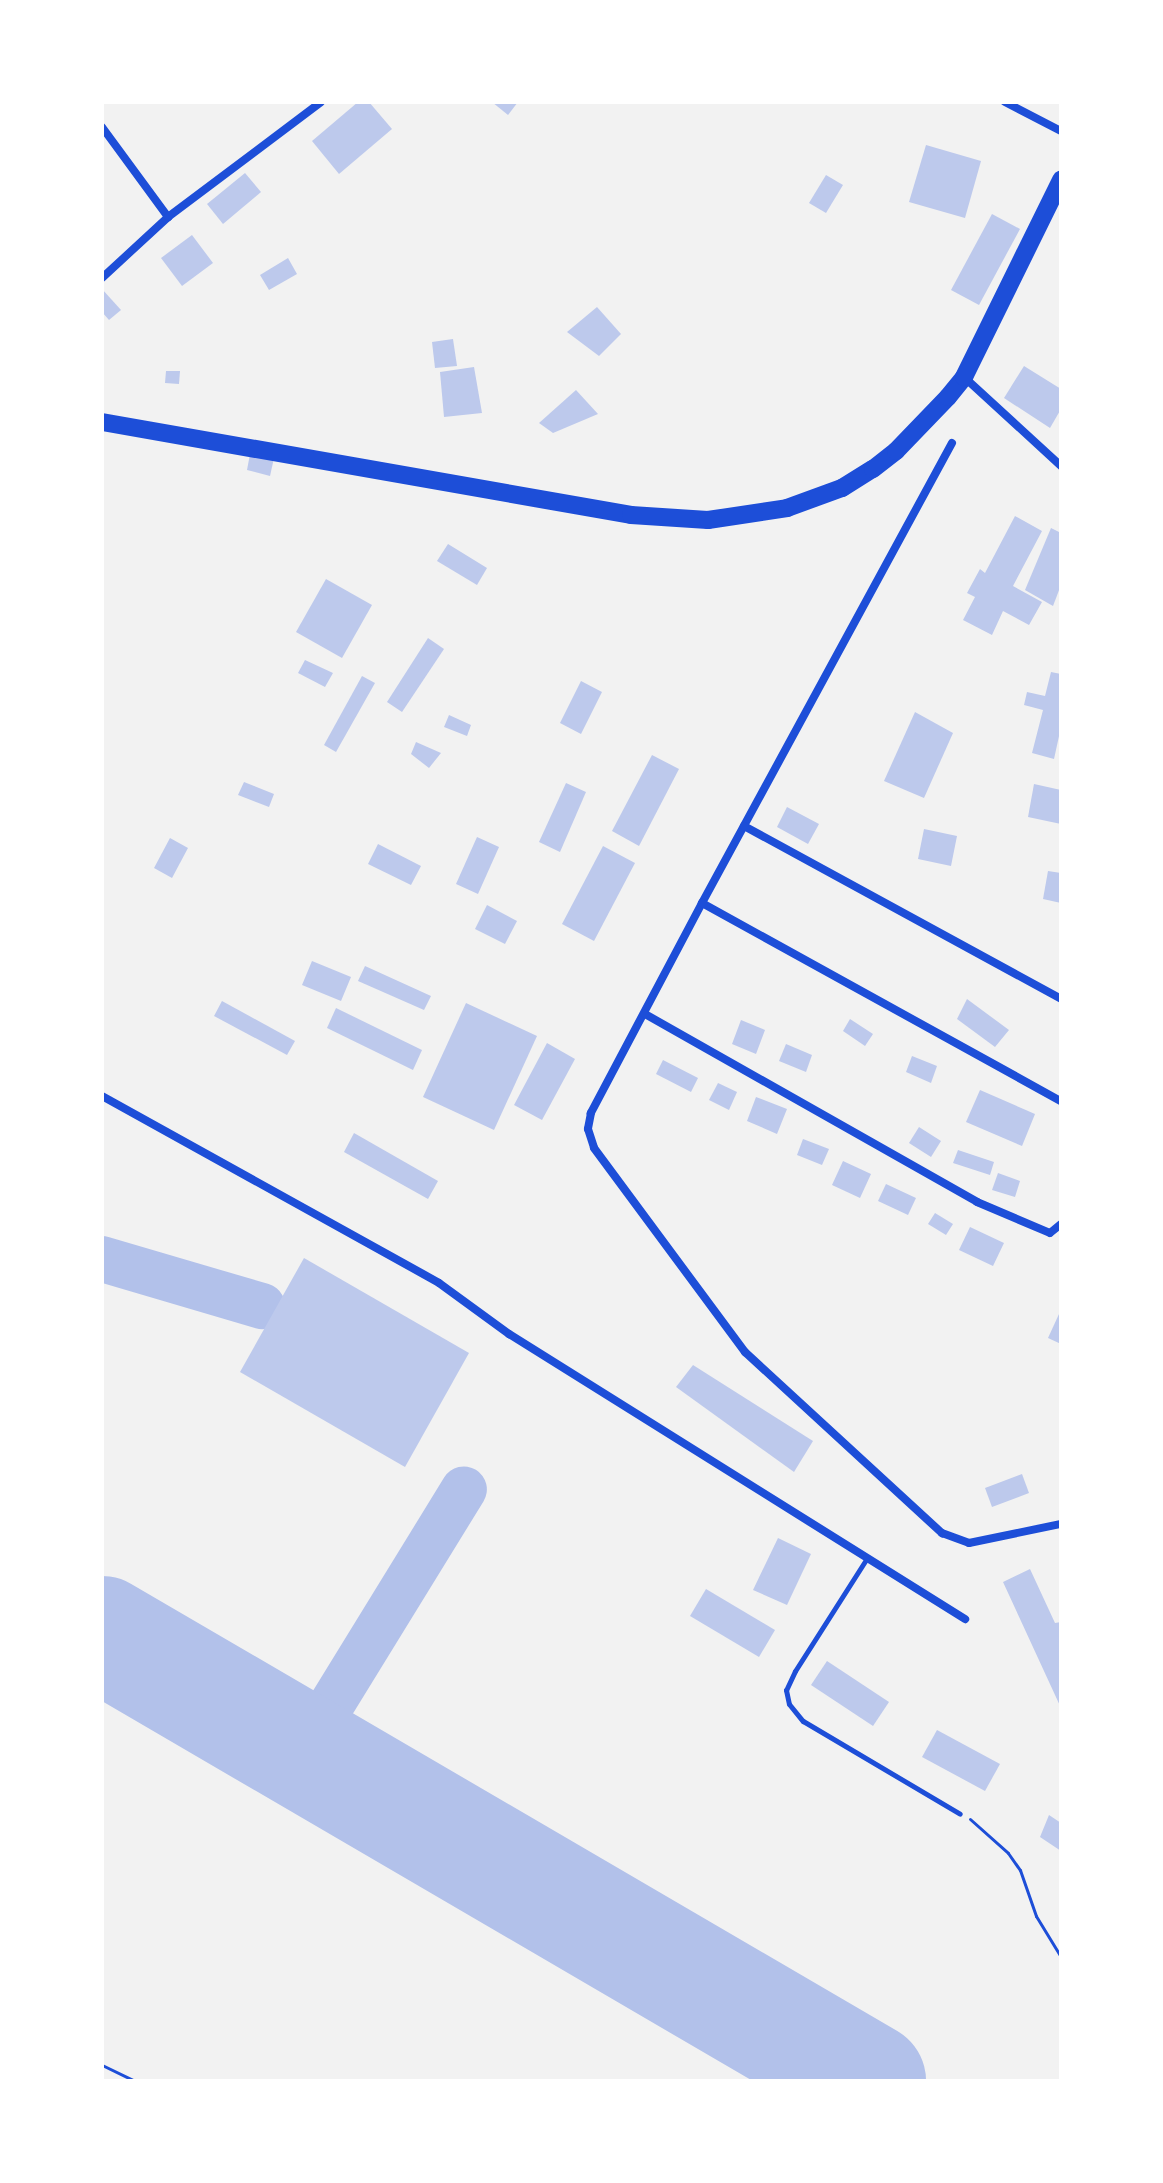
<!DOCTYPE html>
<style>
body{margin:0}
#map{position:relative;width:1163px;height:2183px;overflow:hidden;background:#f2f2f2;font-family:Signika,sans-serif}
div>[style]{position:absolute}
.taxiway>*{height:46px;margin:-23px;padding:0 23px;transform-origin:23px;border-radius:23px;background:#b2c1ea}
.runway>*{height:116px;margin:-58px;padding:0 58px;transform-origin:58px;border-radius:58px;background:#b2c1ea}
.building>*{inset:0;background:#bdc9ec}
.path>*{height:3px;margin:-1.5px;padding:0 1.5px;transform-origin:1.5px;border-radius:1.5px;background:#1d4ed8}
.service>*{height:5px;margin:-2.5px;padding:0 2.5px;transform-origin:2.5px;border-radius:2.5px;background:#1d4ed8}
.minor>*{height:8px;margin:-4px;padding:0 4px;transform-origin:4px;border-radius:4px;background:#1d4ed8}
.trunk>*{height:18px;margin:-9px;padding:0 9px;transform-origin:9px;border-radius:9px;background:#1d4ed8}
span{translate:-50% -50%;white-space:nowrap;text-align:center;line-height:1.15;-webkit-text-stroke:6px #fff;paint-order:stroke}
.frame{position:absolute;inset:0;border:104px solid #fff;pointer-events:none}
</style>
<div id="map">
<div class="taxiway">
<div style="left:102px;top:1259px;width:167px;rotate:16.4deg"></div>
<div style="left:288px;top:1742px;width:19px;rotate:-9deg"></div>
<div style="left:307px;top:1739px;width:9px;rotate:-41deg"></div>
<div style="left:314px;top:1733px;width:286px;rotate:-58.4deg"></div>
</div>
<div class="runway">
<div style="left:102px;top:1634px;width:887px;rotate:30.27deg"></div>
</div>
<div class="building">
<div style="clip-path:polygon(358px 102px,369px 102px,392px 129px,339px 174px,312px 141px)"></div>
<div style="clip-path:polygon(492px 102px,518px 102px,508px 115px)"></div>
<div style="clip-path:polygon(926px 145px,981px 161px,965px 218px,909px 202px)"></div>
<div style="clip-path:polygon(245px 173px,261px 192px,223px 224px,207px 204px)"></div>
<div style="clip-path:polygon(826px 175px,843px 185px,826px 213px,809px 203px)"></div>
<div style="clip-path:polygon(992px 214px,1020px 229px,979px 305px,951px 290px)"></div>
<div style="clip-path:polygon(192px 235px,213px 263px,182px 286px,161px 258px)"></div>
<div style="clip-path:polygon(288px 258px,297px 274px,269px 290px,260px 275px)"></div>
<div style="clip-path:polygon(102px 289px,121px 310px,109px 320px,102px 312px)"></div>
<div style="clip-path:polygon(597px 307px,621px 334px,599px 356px,567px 332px)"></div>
<div style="clip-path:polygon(453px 339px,457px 366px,435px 368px,432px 342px)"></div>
<div style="clip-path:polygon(1024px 366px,1061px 389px,1061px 409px,1050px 428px,1004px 398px)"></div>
<div style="clip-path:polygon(474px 367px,482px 413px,444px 417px,440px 372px)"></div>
<div style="clip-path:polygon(166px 371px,180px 371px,179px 384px,165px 383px)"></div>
<div style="clip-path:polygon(576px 390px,598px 414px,553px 433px,539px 423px)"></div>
<div style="clip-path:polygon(250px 454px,274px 458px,270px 476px,247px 470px)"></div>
<div style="clip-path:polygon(1015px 516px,1042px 531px,1013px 586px,1042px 602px,1029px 625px,1003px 611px,992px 635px,963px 620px,975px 597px,967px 593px,980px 569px,985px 573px)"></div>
<div style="clip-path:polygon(1051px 528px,1061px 533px,1061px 585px,1053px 606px,1025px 590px)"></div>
<div style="clip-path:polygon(448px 544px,487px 568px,477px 585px,437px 561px)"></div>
<div style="clip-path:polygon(326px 579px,372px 605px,342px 658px,296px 632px)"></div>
<div style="clip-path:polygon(428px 638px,444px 649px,402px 712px,387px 702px)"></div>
<div style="clip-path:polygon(305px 660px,333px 673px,325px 687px,298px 673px)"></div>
<div style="clip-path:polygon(1051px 672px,1061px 674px,1061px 727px,1054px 759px,1032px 753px,1043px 710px,1024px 705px,1027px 692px,1045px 696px)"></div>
<div style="clip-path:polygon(362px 676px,375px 683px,336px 752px,324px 745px)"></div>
<div style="clip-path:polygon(581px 681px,602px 692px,581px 734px,560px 723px)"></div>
<div style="clip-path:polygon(915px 712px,953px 733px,924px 798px,884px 781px)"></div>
<div style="clip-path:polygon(449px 715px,471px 725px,467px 736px,444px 727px)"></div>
<div style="clip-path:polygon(416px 742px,441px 753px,429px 768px,411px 754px)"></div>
<div style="clip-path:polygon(652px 755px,679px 769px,639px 846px,612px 831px)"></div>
<div style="clip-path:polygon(244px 782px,274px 794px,269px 807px,238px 795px)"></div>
<div style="clip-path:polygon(566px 783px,586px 792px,560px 852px,539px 842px)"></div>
<div style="clip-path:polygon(1034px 784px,1061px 790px,1061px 824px,1028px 817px)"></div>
<div style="clip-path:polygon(787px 807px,819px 824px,808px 844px,777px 827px)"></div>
<div style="clip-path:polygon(924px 829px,957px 836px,951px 866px,918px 859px)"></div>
<div style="clip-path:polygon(477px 837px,499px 847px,478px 894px,456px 884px)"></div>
<div style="clip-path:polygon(170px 838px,188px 848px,172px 878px,154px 868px)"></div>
<div style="clip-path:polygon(378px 844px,421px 866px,411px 885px,368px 864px)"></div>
<div style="clip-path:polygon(603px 846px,635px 863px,594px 941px,562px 924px)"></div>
<div style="clip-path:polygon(1048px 871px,1061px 873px,1061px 903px,1043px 899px)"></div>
<div style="clip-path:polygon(487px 905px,517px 921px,505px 944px,475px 929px)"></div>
<div style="clip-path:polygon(312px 961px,351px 977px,341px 1001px,302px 985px)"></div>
<div style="clip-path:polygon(365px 966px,431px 996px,424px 1010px,358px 981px)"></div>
<div style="clip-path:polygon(967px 999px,1009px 1030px,995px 1047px,957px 1019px)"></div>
<div style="clip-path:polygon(222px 1001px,295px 1041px,287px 1055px,214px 1016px)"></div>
<div style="clip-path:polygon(466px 1003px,537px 1036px,494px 1130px,423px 1097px)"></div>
<div style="clip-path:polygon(336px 1008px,422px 1050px,413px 1070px,327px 1028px)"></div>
<div style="clip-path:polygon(850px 1019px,873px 1034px,865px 1046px,843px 1031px)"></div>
<div style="clip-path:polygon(741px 1020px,765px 1030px,756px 1054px,732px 1044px)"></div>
<div style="clip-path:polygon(547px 1043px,575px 1059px,542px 1120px,514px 1105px)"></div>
<div style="clip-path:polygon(786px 1044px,812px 1055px,806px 1072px,779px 1061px)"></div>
<div style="clip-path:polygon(912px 1056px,937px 1066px,931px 1083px,906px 1072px)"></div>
<div style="clip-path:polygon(663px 1060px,698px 1078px,691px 1092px,656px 1074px)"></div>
<div style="clip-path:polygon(718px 1083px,737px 1092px,729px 1110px,709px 1100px)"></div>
<div style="clip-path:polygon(980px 1090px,1035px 1114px,1022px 1146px,966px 1122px)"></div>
<div style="clip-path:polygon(756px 1097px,787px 1109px,777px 1134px,747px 1121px)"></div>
<div style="clip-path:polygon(919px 1127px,941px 1141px,931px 1157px,909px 1143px)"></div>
<div style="clip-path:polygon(354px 1133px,438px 1181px,428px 1199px,344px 1152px)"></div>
<div style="clip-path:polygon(803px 1139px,829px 1149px,822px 1165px,797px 1155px)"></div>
<div style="clip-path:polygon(958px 1150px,994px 1162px,990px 1175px,953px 1163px)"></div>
<div style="clip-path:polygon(843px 1161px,871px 1174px,860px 1198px,832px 1185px)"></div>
<div style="clip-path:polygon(998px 1173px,1020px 1181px,1015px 1197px,992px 1190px)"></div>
<div style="clip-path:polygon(886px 1184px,916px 1198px,908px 1215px,878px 1201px)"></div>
<div style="clip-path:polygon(935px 1213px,953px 1224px,946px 1235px,928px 1224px)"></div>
<div style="clip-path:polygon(970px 1227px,1004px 1243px,993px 1266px,959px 1250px)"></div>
<div style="clip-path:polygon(304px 1258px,469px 1353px,405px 1467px,240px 1372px)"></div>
<div style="clip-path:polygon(1059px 1314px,1061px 1315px,1061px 1344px,1048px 1338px)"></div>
<div style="clip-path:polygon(693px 1365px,813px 1441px,794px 1472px,676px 1387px)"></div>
<div style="clip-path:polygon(1022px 1474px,1029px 1493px,992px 1507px,985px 1488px)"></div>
<div style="clip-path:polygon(778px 1538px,811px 1554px,787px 1605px,753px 1590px)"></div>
<div style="clip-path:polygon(1030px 1569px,1055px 1623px,1061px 1622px,1061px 1708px,1003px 1582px)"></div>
<div style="clip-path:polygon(706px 1589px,775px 1630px,759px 1657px,690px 1616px)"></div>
<div style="clip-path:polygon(827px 1661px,889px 1702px,873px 1726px,811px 1685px)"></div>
<div style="clip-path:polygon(937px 1730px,1000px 1764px,985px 1791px,922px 1757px)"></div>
<div style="clip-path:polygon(1049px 1815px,1061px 1823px,1061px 1851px,1040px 1837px)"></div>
</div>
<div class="path">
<div style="left:970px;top:1819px;width:51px;rotate:41.8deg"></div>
<div style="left:1008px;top:1853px;width:21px;rotate:55deg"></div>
<div style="left:1020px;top:1870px;width:49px;rotate:70.8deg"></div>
<div style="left:1036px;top:1916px;width:48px;rotate:58.6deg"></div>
<div style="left:102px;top:2065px;width:37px;rotate:26deg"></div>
</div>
<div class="service">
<div style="left:867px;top:1558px;width:134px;rotate:122.5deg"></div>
<div style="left:795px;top:1671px;width:21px;rotate:115deg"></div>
<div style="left:786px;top:1690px;width:14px;rotate:78deg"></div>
<div style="left:789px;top:1704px;width:22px;rotate:51deg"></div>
<div style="left:803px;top:1721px;width:182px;rotate:30.6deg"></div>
</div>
<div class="minor">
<div style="left:1005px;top:102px;width:63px;rotate:27.4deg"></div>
<div style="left:102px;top:127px;width:112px;rotate:53.7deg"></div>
<div style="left:102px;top:278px;width:90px;rotate:-42.7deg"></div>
<div style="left:168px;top:217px;width:191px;rotate:-36.9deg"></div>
<div style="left:964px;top:377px;width:132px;rotate:42.5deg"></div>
<div style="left:952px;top:443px;width:524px;rotate:118.52deg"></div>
<div style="left:702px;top:903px;width:238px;rotate:117.9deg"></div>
<div style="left:591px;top:1113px;width:16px;rotate:101deg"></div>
<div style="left:588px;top:1129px;width:20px;rotate:72deg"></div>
<div style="left:594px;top:1148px;width:254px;rotate:53.5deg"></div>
<div style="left:745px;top:1352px;width:268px;rotate:42.6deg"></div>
<div style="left:942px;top:1533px;width:29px;rotate:20deg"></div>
<div style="left:969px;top:1543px;width:94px;rotate:-11.7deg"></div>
<div style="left:744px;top:826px;width:361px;rotate:28.6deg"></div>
<div style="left:702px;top:903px;width:410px;rotate:28.9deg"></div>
<div style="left:645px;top:1014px;width:382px;rotate:29.5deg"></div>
<div style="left:977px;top:1202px;width:79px;rotate:23deg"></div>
<div style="left:1050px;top:1233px;width:14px;rotate:-39deg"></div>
<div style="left:102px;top:1096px;width:385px;rotate:29deg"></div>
<div style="left:439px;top:1283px;width:87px;rotate:36.1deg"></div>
<div style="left:509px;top:1334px;width:538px;rotate:32.01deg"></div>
</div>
<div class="trunk">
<div style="left:102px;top:422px;width:537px;rotate:9.97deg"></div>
<div style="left:631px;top:515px;width:77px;rotate:3.7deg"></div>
<div style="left:708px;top:520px;width:80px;rotate:-8.6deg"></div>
<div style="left:787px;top:508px;width:59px;rotate:-20deg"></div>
<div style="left:842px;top:488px;width:36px;rotate:-32deg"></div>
<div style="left:873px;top:469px;width:29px;rotate:-38deg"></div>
<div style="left:896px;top:451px;width:75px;rotate:-46.1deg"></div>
<div style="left:948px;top:397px;width:26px;rotate:-51deg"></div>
<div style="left:964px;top:377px;width:220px;rotate:-63.8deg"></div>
</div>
<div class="frame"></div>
</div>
